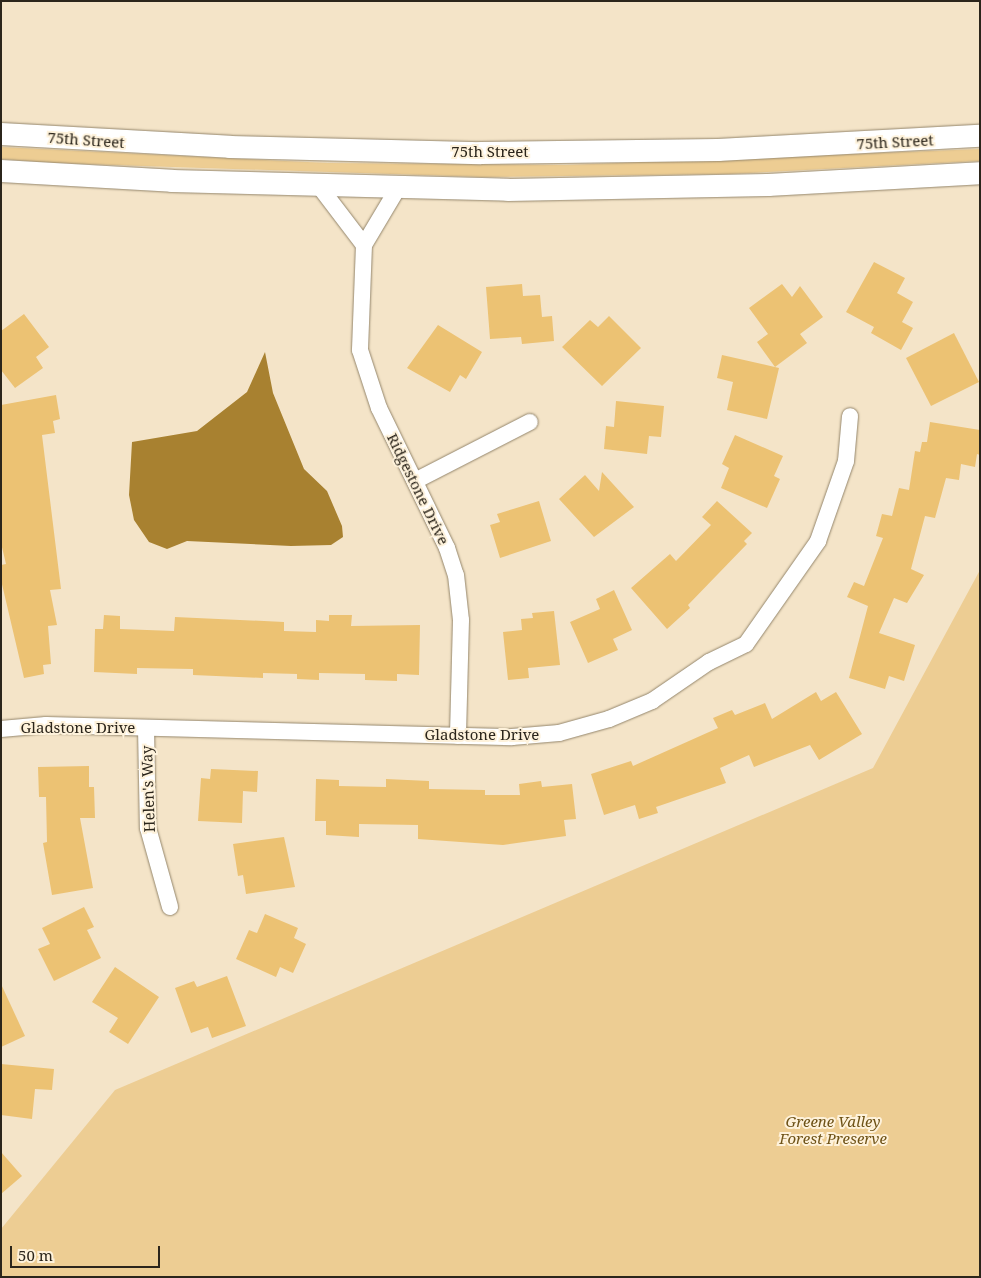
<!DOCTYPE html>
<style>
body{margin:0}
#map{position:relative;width:981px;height:1278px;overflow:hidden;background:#f4e4c8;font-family:"Noto Serif",serif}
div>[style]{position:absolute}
.green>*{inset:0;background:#edcd93}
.water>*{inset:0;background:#a88130}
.building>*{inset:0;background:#ecc273}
.roads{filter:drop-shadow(0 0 1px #94866c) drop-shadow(0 0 1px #94866c)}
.minor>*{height:16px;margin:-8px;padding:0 8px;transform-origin:8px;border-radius:8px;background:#fff}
.secondary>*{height:22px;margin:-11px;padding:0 11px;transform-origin:11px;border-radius:11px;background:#fff}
span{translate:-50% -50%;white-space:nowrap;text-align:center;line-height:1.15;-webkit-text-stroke:4px #fef2db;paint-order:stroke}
.street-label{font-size:15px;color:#2b251b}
.park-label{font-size:15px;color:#6e5216;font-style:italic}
.frame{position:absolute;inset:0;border:2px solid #2b251b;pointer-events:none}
.scale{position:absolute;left:10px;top:1246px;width:150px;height:22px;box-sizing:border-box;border:2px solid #2b251b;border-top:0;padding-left:6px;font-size:15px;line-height:18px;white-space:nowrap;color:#2b251b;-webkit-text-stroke:4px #fef2db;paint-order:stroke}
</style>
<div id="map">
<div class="green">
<div style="clip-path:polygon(1px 147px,328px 163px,566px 165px,980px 149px,980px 161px,730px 174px,482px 177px,52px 163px,1px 159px)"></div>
<div style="clip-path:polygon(980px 570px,980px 1277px,1px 1277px,1px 1229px,115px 1090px,873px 768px)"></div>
</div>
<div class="water">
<div style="clip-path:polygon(265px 352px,273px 393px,304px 469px,327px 491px,342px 526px,343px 537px,331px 545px,291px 546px,187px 541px,167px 549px,149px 542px,134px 520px,129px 495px,132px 442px,197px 431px,247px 392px)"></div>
</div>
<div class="building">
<div style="clip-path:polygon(874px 262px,905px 278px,897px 293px,913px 302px,902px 322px,913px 328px,901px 350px,871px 333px,874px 327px,846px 312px)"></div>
<div style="clip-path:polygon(522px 284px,523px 296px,540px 295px,542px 317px,552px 316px,554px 341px,522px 344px,521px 337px,490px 339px,486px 287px)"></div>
<div style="clip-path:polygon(782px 284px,792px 297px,800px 286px,823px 317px,800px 334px,807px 343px,775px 367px,757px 342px,768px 334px,749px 308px)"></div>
<div style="clip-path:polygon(24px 314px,49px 347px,36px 357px,43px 368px,15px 388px,1px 370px,1px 331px)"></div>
<div style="clip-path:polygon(609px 316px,641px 348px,602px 386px,562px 347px,590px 320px,598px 327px)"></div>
<div style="clip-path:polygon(438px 325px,482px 352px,466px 379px,460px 375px,450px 392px,407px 368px)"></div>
<div style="clip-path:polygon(954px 333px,979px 382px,931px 406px,906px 358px)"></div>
<div style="clip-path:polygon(722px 355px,779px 368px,767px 419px,727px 410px,733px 382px,717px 378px)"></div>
<div style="clip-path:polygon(56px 395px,60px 419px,53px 421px,55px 433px,42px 435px,61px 589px,50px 590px,57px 625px,48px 626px,51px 664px,43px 665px,44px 674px,24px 678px,1px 580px,1px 565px,6px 564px,1px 543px,1px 405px)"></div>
<div style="clip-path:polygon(616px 401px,664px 406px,661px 437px,649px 436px,647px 454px,604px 449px,606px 426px,614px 427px)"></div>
<div style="clip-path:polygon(930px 422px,980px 430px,980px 455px,977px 454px,975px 467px,961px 464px,959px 480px,946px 478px,935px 518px,925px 516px,911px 569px,924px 575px,907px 603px,894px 598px,879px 633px,915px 645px,904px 681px,889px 676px,885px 689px,849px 678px,868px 606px,847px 597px,854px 582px,864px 586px,883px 538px,876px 536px,882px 514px,892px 516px,899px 488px,909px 490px,915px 451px,920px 452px,922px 442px,927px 442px)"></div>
<div style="clip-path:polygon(735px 435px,783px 456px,774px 476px,780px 479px,767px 508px,721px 488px,729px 468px,722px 464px)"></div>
<div style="clip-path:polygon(602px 472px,634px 507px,594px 537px,559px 499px,585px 475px,599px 491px)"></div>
<div style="clip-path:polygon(539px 501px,551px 541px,500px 558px,490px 525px,500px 522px,497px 514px)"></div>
<div style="clip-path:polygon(717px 501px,752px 533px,744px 541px,747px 544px,688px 605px,690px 608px,667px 629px,631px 588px,670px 554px,676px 561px,711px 525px,702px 517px)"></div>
<div style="clip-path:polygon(614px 590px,632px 630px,613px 639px,618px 650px,588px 663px,570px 622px,600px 609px,596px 599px)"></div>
<div style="clip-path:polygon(554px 611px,560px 665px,528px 668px,529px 678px,508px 680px,503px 632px,522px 630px,521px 619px,533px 618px,532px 613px)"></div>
<div style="clip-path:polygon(104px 615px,120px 616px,120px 629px,174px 631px,175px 617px,284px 622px,284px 631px,316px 632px,316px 620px,329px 621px,329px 615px,352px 615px,351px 626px,420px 625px,419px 675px,397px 674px,397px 681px,365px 680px,365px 674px,319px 673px,319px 680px,297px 679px,297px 674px,263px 673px,263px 678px,193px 675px,193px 669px,137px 668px,137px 674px,94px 672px,95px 629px,103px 629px)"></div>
<div style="clip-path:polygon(816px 692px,821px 701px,836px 692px,862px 734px,819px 760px,810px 745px,754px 767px,749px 755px,720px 768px,726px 783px,656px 807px,658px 813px,639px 819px,635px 805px,604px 815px,591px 774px,631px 761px,633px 766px,718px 728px,713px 718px,732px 710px,735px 715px,765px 703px,772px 719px)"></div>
<div style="clip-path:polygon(89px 766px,89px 787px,94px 787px,95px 818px,80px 818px,93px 888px,52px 895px,43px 843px,47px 842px,46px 797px,39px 797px,38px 767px)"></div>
<div style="clip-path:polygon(211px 769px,258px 771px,257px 792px,243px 791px,242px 823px,198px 821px,201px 778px,210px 779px)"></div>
<div style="clip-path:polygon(316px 779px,339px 780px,339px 786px,386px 787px,386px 779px,429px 781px,429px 789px,485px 790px,485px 795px,520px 795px,519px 784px,541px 781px,542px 787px,572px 784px,576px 819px,564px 820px,566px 836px,503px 845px,418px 839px,418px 825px,359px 824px,359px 837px,326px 835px,326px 821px,315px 821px)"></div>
<div style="clip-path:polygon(284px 837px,295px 887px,246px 894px,243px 875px,238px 876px,233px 844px)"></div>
<div style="clip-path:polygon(84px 907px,94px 927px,87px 930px,101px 958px,54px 981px,38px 949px,50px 944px,42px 928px)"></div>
<div style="clip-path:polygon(265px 914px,298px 928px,294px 938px,306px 944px,293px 973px,280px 967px,276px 977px,236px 959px,249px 930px,257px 933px)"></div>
<div style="clip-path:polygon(115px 967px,159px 997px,128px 1044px,109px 1032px,118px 1018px,92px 1002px)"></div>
<div style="clip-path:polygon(227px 976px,246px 1026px,212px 1038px,208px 1027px,191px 1033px,175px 988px,194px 981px,197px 987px)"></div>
<div style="clip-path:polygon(1px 984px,25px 1036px,1px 1047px)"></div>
<div style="clip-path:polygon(1px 1064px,54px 1069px,52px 1090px,35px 1089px,32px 1119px,1px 1115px)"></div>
<div style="clip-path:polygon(1px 1152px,22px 1176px,1px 1194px)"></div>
</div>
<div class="roads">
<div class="minor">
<div style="left:319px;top:186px;width:74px;rotate:52.7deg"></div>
<div style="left:398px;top:188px;width:66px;rotate:120.8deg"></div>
<div style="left:364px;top:245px;width:105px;rotate:92.2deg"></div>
<div style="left:360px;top:350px;width:61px;rotate:71.9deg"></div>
<div style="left:379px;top:408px;width:156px;rotate:64.1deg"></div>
<div style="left:447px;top:548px;width:28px;rotate:72deg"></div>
<div style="left:456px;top:575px;width:45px;rotate:83.7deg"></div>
<div style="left:461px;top:620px;width:116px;rotate:91.5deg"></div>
<div style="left:415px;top:481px;width:129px;rotate:-27.2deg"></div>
<div style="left:146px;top:728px;width:100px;rotate:88.9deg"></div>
<div style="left:148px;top:828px;width:82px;rotate:74.4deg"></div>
<div style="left:1px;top:729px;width:45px;rotate:-5.1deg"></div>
<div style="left:46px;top:725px;width:466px;rotate:1.5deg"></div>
<div style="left:512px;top:737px;width:47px;rotate:-4.9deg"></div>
<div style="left:559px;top:733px;width:52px;rotate:-15.6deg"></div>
<div style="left:609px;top:719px;width:47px;rotate:-22.7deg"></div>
<div style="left:652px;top:701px;width:69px;rotate:-34.4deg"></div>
<div style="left:709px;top:662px;width:41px;rotate:-25.9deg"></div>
<div style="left:746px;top:644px;width:126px;rotate:-55deg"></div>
<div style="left:818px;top:541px;width:85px;rotate:-70.7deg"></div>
<div style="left:846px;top:461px;width:45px;rotate:-84.9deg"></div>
</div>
<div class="secondary">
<div style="left:1px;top:134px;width:229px;rotate:3.2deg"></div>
<div style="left:230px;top:147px;width:251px;rotate:1.4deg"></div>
<div style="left:481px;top:153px;width:237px;rotate:-0.7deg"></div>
<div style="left:718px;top:150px;width:262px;rotate:-3.1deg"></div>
<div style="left:1px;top:171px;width:171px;rotate:3.3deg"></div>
<div style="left:172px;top:181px;width:336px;rotate:1.5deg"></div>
<div style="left:508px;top:190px;width:260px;rotate:-1.1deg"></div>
<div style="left:768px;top:185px;width:212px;rotate:-3.2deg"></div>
</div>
</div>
<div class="street-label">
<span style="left:86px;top:140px;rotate:4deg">75th Street</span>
<span style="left:895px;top:142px;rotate:-3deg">75th Street</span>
<span style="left:490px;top:152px">75th Street</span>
<span style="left:418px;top:489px;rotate:64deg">Ridgestone Drive</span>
<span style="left:78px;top:728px">Gladstone Drive</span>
<span style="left:482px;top:735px">Gladstone Drive</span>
<span style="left:148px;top:789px;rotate:-92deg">Helen's Way</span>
</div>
<div class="park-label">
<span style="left:833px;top:1130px">Greene Valley<br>Forest Preserve</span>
</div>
<div class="frame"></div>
<div class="scale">50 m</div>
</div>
